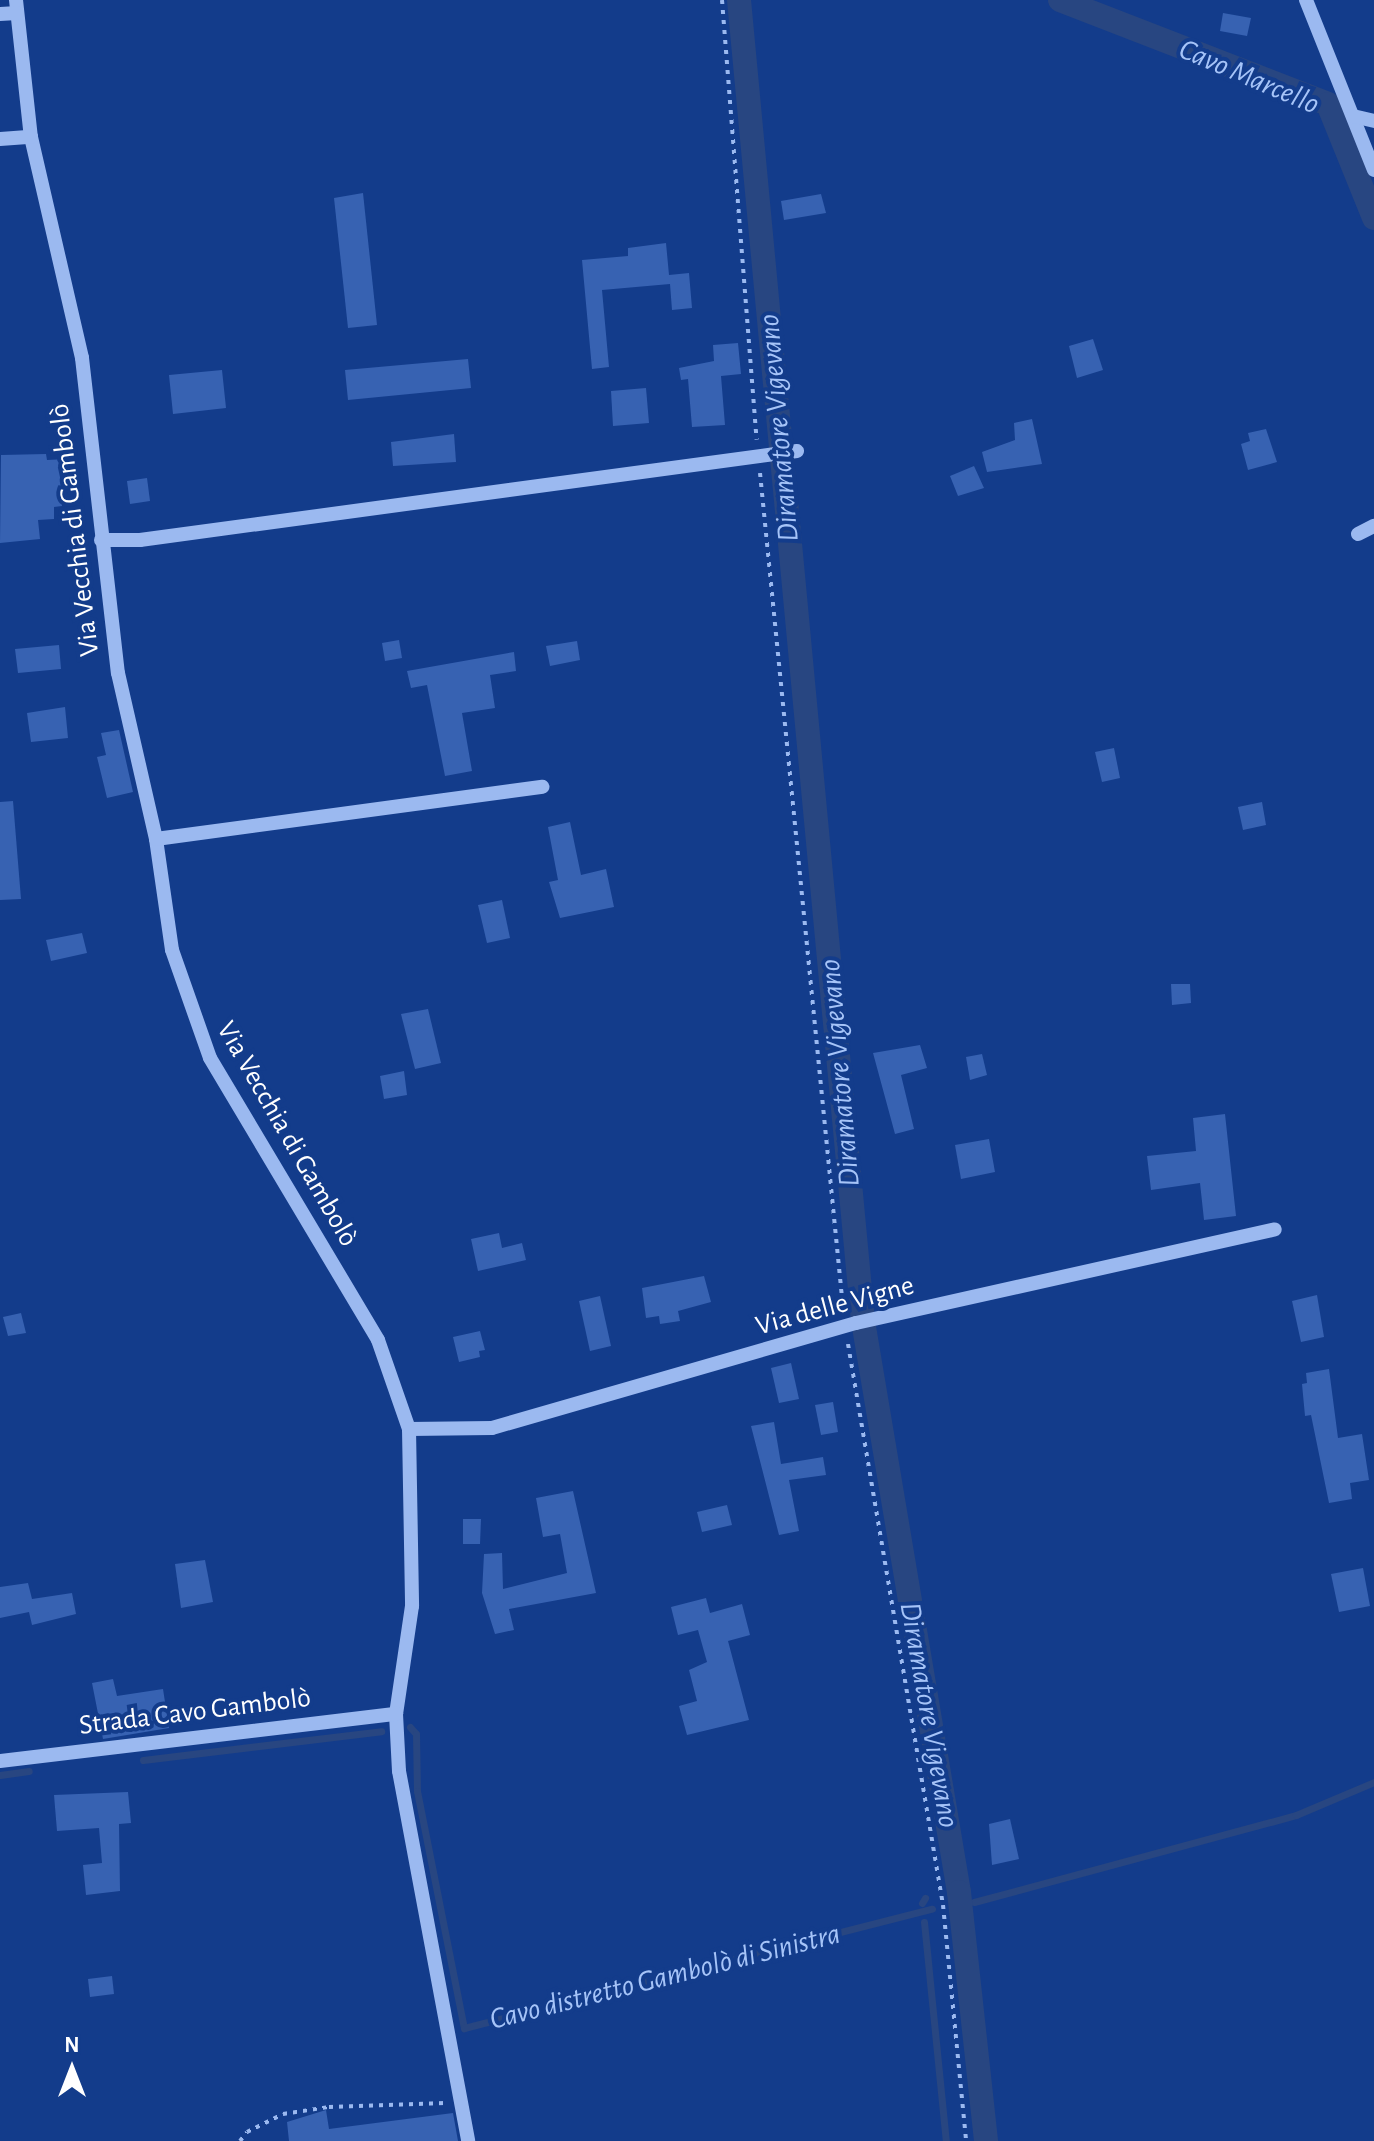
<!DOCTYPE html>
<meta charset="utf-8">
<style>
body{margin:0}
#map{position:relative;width:1374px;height:2141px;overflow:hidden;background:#133c8b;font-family:"Alegreya Sans",sans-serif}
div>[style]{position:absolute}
.stream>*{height:7px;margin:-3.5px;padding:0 3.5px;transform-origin:3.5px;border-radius:3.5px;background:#284681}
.canal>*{height:24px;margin:-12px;padding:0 12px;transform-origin:12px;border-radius:12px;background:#284681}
.building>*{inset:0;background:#3762b2}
.path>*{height:4px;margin-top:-2px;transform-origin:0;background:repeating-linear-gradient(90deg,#9bb9f0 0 4px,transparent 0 10px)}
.minor>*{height:14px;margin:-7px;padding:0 7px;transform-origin:7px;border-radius:7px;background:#9bb9f0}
span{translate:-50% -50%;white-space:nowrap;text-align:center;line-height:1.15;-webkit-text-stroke:8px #133c8b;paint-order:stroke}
.street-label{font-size:28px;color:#fff}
.water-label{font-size:30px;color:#a6c4f8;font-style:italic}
.north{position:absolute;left:32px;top:2029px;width:80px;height:80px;-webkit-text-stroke:6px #133c8b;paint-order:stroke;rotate:0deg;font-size:22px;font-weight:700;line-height:32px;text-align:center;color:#fff}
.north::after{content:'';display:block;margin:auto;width:28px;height:36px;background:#fff;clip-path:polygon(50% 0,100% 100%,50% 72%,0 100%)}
</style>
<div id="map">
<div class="stream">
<div style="left:410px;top:1727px;width:9px;rotate:49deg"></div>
<div style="left:416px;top:1734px;width:57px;rotate:89deg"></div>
<div style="left:417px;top:1791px;width:242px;rotate:78.8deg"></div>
<div style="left:464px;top:2028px;width:483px;rotate:-14.3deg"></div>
<div style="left:143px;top:1760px;width:240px;rotate:-6.9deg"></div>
<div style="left:0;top:1775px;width:29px;rotate:-8deg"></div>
<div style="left:950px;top:1893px;width:9px;rotate:-6deg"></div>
<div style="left:974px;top:1902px;width:334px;rotate:-15.1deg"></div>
<div style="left:1296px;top:1815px;width:85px;rotate:-22.9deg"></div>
<div style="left:922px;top:1903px;width:6px;rotate:-59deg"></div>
<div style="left:924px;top:1922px;width:220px;rotate:84.3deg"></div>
</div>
<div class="canal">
<div style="left:739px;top:0;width:1327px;rotate:84.64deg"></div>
<div style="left:863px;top:1321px;width:579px;rotate:80.46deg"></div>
<div style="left:959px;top:1892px;width:250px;rotate:83.8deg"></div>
<div style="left:1060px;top:0;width:287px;rotate:21.2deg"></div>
<div style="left:1328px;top:104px;width:123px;rotate:68deg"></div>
</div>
<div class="building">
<div style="clip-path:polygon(1223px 13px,1251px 18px,1247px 36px,1220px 31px)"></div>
<div style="clip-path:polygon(363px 193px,377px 325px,348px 328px,334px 198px)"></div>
<div style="clip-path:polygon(821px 194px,826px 213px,784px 220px,781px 201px)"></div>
<div style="clip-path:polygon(666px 243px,669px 275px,689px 273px,692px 308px,672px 310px,670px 284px,602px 290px,609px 367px,592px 369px,582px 260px,628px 256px,628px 248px)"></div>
<div style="clip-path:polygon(1093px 339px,1103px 370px,1077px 378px,1069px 346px)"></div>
<div style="clip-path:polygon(738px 343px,741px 374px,721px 376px,725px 425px,692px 427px,688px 379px,681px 380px,679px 368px,714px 361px,713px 345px)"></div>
<div style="clip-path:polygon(468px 359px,471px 388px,348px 400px,345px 370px)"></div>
<div style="clip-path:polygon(222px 370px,226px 408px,173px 414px,169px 375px)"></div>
<div style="clip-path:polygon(646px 388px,649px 423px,613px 426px,611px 391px)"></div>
<div style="clip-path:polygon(1032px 419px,1042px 464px,987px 472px,982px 452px,1015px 440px,1014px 423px)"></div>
<div style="clip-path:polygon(1266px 429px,1277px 462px,1248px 470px,1241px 444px,1250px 441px,1248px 433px)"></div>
<div style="clip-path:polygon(454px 434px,456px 462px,393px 466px,391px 442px)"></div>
<div style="clip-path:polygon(46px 454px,47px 460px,67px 459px,68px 477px,60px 477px,62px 506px,54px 507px,54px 519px,38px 520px,40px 539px,0 543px,1px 455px)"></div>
<div style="clip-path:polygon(974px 466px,984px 488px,958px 496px,950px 476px)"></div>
<div style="clip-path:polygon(147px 478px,150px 501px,130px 504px,127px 481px)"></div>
<div style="clip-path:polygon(399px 640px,402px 658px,385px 661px,382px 643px)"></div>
<div style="clip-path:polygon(577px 641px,580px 660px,550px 666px,546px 646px)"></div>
<div style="clip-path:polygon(59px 645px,61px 669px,18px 673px,15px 649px)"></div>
<div style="clip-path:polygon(514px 652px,516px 671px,490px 675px,495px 708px,462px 713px,472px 771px,445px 776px,427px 685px,411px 688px,407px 671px)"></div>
<div style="clip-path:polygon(65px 707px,68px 738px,31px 742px,27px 713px)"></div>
<div style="clip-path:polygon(119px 730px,133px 792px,107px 798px,97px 757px,106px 755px,101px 733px)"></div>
<div style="clip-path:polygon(1114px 748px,1120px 778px,1102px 782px,1095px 752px)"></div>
<div style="clip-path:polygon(13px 801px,21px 899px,0 900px,0 802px)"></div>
<div style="clip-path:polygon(1262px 802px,1266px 825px,1243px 830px,1238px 807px)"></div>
<div style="clip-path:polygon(570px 822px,581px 875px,606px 869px,614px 907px,560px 918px,549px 882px,558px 880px,548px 827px)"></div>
<div style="clip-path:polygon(502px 900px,510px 938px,487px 943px,478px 905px)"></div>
<div style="clip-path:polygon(82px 933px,87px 953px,51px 961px,46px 940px)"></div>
<div style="clip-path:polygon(1171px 984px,1190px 984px,1191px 1003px,1172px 1005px)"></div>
<div style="clip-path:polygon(428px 1009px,441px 1063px,415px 1069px,401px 1014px)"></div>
<div style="clip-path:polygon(920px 1045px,927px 1068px,901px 1075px,914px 1129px,895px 1134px,873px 1053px)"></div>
<div style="clip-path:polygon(982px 1054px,987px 1075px,970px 1080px,966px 1057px)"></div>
<div style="clip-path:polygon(404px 1071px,407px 1095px,384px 1099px,380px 1076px)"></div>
<div style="clip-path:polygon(1225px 1114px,1236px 1216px,1204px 1220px,1200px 1183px,1151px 1190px,1147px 1156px,1196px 1151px,1193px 1118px)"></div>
<div style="clip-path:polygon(989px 1139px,995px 1172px,961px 1179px,955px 1145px)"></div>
<div style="clip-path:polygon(499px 1233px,502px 1248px,522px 1243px,526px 1260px,478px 1271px,471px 1239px)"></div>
<div style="clip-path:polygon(704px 1276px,711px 1302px,678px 1311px,680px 1321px,660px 1324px,659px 1316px,646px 1318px,642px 1288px)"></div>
<div style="clip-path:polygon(1317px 1295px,1324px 1337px,1301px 1342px,1292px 1301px)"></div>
<div style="clip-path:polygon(600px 1296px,611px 1346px,590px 1351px,579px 1301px)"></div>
<div style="clip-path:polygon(21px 1313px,26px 1333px,8px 1336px,3px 1317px)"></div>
<div style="clip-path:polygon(480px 1331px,485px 1350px,479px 1351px,480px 1357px,459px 1362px,453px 1337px)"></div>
<div style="clip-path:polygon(791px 1363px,799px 1399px,779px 1403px,771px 1368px)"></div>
<div style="clip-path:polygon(1329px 1369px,1338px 1438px,1362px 1434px,1369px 1480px,1350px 1483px,1352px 1499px,1329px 1503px,1311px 1415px,1305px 1416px,1302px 1384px,1307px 1383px,1306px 1373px)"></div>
<div style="clip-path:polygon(833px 1402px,838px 1432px,821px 1435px,815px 1405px)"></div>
<div style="clip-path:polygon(774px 1422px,781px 1464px,823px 1457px,826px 1475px,789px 1480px,799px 1531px,779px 1535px,751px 1426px)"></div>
<div style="clip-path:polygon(573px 1491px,596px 1593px,509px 1609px,514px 1630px,495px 1634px,482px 1593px,484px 1554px,502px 1553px,503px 1589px,567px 1573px,560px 1534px,543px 1537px,536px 1498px)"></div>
<div style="clip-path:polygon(727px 1505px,732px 1525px,702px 1532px,697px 1512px)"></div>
<div style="clip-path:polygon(463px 1519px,481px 1519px,480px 1544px,463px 1544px)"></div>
<div style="clip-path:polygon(205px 1560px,213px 1602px,181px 1608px,175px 1564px)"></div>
<div style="clip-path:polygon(1363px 1568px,1370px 1606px,1339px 1612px,1331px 1574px)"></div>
<div style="clip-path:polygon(28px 1583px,32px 1599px,72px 1593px,76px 1614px,32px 1625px,29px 1612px,0 1618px,0 1587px)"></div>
<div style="clip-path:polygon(706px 1598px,710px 1613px,742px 1604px,750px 1635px,728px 1641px,749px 1720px,687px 1735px,679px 1706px,697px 1701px,689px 1670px,707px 1662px,698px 1630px,678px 1635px,671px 1607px)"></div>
<div style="clip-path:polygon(113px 1679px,117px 1696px,163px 1689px,169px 1728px,103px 1739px,92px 1683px)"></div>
<div style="clip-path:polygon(128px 1792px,131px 1823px,119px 1824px,120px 1891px,86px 1895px,83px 1865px,102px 1863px,99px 1828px,57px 1831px,54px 1795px)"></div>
<div style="clip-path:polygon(1010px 1819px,1019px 1859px,992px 1865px,989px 1824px)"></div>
<div style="clip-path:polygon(112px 1976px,114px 1994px,90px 1997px,88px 1979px)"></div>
<div style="clip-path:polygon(326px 2110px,329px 2129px,453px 2113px,458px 2141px,289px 2141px,287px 2122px)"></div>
</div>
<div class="path">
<div style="left:722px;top:0;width:441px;rotate:85.5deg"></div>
<div style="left:760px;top:473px;width:839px;rotate:84.32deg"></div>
<div style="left:848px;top:1344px;width:569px;rotate:80.39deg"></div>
<div style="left:943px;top:1905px;width:237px;rotate:84.4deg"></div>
<div style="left:240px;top:2141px;width:11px;rotate:-52deg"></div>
<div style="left:247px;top:2132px;width:40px;rotate:-26.6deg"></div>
<div style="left:283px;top:2114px;width:47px;rotate:-8.7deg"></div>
<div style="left:329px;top:2107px;width:116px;rotate:-2deg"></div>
</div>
<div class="minor">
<div style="left:16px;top:0;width:138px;rotate:83.8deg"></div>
<div style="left:31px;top:137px;width:227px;rotate:77deg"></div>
<div style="left:82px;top:358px;width:317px;rotate:83.5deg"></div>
<div style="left:118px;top:673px;width:170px;rotate:77.1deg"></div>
<div style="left:156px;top:839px;width:112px;rotate:81.8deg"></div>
<div style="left:172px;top:950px;width:114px;rotate:70.6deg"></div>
<div style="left:210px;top:1058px;width:328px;rotate:59.2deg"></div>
<div style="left:378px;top:1340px;width:94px;rotate:70.8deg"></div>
<div style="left:409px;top:1429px;width:177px;rotate:89deg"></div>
<div style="left:412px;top:1606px;width:109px;rotate:98.4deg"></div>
<div style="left:396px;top:1714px;width:57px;rotate:87deg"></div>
<div style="left:399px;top:1771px;width:376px;rotate:79.4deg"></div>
<div style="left:1306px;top:0;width:183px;rotate:68.2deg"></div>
<div style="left:0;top:14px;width:17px;rotate:-3deg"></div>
<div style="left:1353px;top:116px;width:22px;rotate:13deg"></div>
<div style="left:0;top:139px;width:31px;rotate:-4deg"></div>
<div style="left:1358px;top:534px;width:18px;rotate:-27deg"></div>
<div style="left:101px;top:540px;width:39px"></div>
<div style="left:140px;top:540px;width:663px;rotate:-7.71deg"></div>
<div style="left:156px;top:839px;width:390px;rotate:-7.7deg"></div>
<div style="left:409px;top:1429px;width:83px;rotate:-0.7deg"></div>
<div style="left:492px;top:1428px;width:379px;rotate:-16.1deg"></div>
<div style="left:856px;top:1323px;width:429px;rotate:-12.6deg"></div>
<div style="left:0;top:1761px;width:399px;rotate:-6.8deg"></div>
</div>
<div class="street-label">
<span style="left:75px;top:530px;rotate:-97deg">Via Vecchia di Gambolò</span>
<span style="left:287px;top:1134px;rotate:60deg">Via Vecchia di Gambolò</span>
<span style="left:835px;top:1306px;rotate:-15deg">Via delle Vigne</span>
<span style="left:195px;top:1712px;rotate:-7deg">Strada Cavo Gambolò</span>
</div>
<div class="water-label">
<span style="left:1249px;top:77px;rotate:23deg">Cavo Marcello</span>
<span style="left:779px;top:428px;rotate:-95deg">Diramatore Vigevano</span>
<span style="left:840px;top:1073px;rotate:-95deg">Diramatore Vigevano</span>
<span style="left:929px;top:1715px;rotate:80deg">Diramatore Vigevano</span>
<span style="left:665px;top:1977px;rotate:-14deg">Cavo distretto Gambolò di Sinistra</span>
</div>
<div class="north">N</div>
</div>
